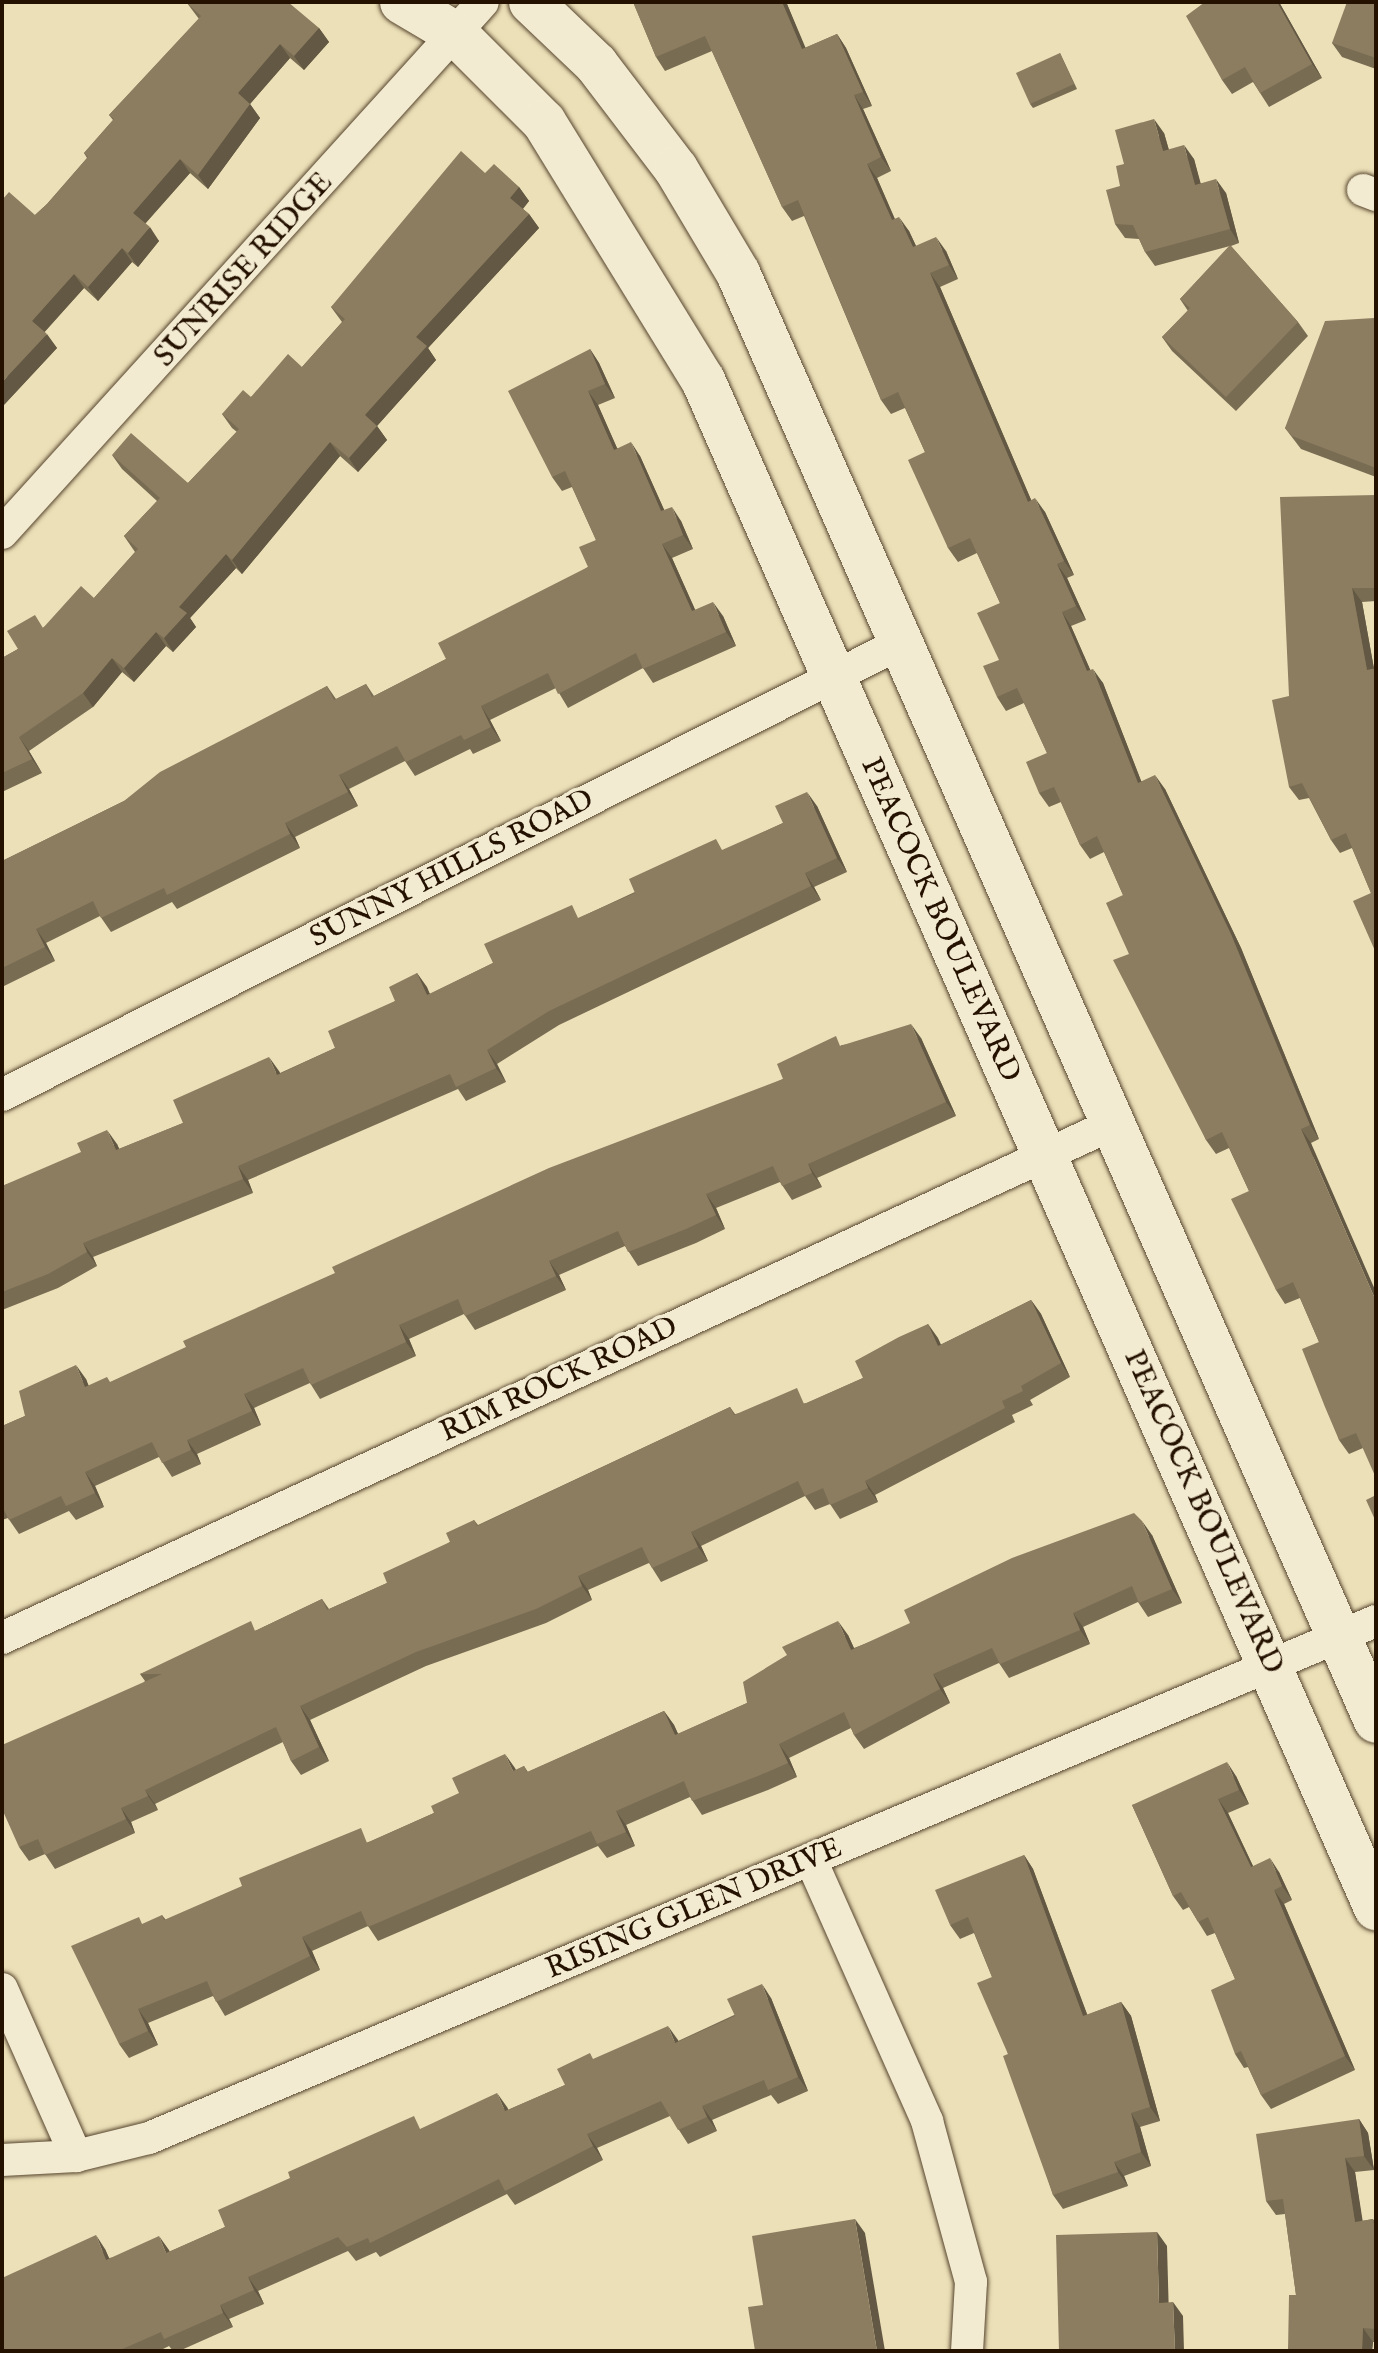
<!DOCTYPE html>
<style>
body{margin:0}
#map{position:relative;width:1378px;height:2353px;overflow:hidden;background:#ece0b8;font-family:"IM FELL English",serif}
div>[style]{position:absolute}
.roads{filter:drop-shadow(0 0 2px #56452e) drop-shadow(0 0 2px #56452e)}
.street>*{height:32px;margin:-16px;padding:0 16px;transform-origin:16px;border-radius:16px;background:#f3ebd1}
.secondary>*{height:44px;margin:-22px;padding:0 22px;transform-origin:22px;border-radius:22px;background:#f3ebd1}
.wall>*{inset:0;background:#786c53}
.shaded-wall>*{inset:0;background:#625843}
.building>*{inset:0;background:#8c7d60}
span{translate:-50% -50%;white-space:nowrap;text-align:center;line-height:1.15;-webkit-text-stroke:7px #f3ebd1;paint-order:stroke}
.street-label{font-size:30px;color:#241100}
.frame{position:absolute;inset:0;border:4px solid #241100;pointer-events:none}
</style>
<div id="map">
<div class="roads">
<div class="street">
<div style="left:1363px;top:190px;width:14px;rotate:21deg"></div>
<div style="left:2px;top:533px;width:716px;rotate:-47.83deg"></div>
<div style="left:2px;top:1095px;width:1006px;rotate:-26.69deg"></div>
<div style="left:2px;top:1638px;width:1226px;rotate:-24.83deg"></div>
<div style="left:811px;top:1860px;width:286px;rotate:66deg"></div>
<div style="left:927px;top:2121px;width:167px;rotate:74.7deg"></div>
<div style="left:971px;top:2282px;width:69px;rotate:93.3deg"></div>
<div style="left:2px;top:1989px;width:183px;rotate:66.1deg"></div>
<div style="left:2px;top:2160px;width:74px;rotate:-3.1deg"></div>
<div style="left:76px;top:2156px;width:75px;rotate:-13.9deg"></div>
<div style="left:149px;top:2138px;width:1331px;rotate:-22.85deg"></div>
</div>
<div class="secondary">
<div style="left:402px;top:2px;width:63px;rotate:30.7deg"></div>
<div style="left:456px;top:34px;width:124px;rotate:45deg"></div>
<div style="left:544px;top:122px;width:303px;rotate:58.4deg"></div>
<div style="left:703px;top:380px;width:1670px;rotate:66.23deg"></div>
<div style="left:531px;top:2px;width:90px;rotate:43.6deg"></div>
<div style="left:596px;top:64px;width:132px;rotate:52.7deg"></div>
<div style="left:676px;top:169px;width:121px;rotate:59.2deg"></div>
<div style="left:738px;top:273px;width:1582px;rotate:66.22deg"></div>
</div>
</div>
<div class="wall">
<div style="clip-path:polygon(633px 2px,792px 2px,787px 4px,805px 48px,837px 34px,846px 48px,872px 106px,863px 109px,891px 171px,877px 178px,895px 219px,909px 231px,916px 246px,946px 251px,958px 279px,940px 287px,1031px 500px,1045px 512px,1074px 575px,1067px 578px,1086px 620px,1071px 626px,1090px 670px,1103px 683px,1141px 781px,1165px 789px,1241px 948px,1319px 1139px,1311px 1143px,1363px 1448px,1349px 1454px,1339px 1440px,1319px 1342px,1300px 1298px,1285px 1304px,1276px 1290px,1249px 1191px,1229px 1148px,1216px 1154px,1206px 1140px,1129px 954px,1123px 895px,1104px 852px,1090px 859px,1080px 845px,1061px 802px,1049px 807px,1039px 793px,1047px 753px,1024px 703px,1006px 711px,997px 697px,999px 660px,1000px 603px,977px 553px,958px 562px,948px 548px,925px 452px,905px 408px,891px 414px,881px 400px,804px 216px,792px 221px,782px 207px,712px 51px,665px 71px,656px 57px)"></div>
<div style="clip-path:polygon(1205px 2px,1279px 2px,1322px 78px,1269px 107px,1253px 82px,1232px 94px,1222px 80px)"></div>
<div style="clip-path:polygon(1376px 2px,1376px 69px,1342px 57px,1332px 43px)"></div>
<div style="clip-path:polygon(187px 3px,319px 28px,329px 42px,304px 70px,290px 58px,250px 104px,260px 118px,208px 189px,190px 173px,145px 224px,159px 241px,138px 267px,132px 262px,98px 301px,84px 288px,44px 332px,57px 348px,2px 407px,35px 215px,47px 204px,87px 158px,84px 153px,113px 120px,109px 115px,199px 19px)"></div>
<div style="clip-path:polygon(1060px 53px,1077px 89px,1033px 108px,1030px 104px)"></div>
<div style="clip-path:polygon(1164px 133px,1169px 150px,1194px 159px,1200px 183px,1226px 193px,1239px 243px,1231px 246px,1298px 322px,1308px 336px,1236px 411px,1172px 351px,1162px 337px,1188px 311px,1180px 299px,1230px 246px,1155px 266px,1145px 252px,1139px 239px,1125px 238px,1115px 224px,1124px 164px)"></div>
<div style="clip-path:polygon(485px 173px,519px 187px,529px 201px,523px 209px,529px 214px,539px 228px,428px 348px,436px 360px,377px 426px,387px 440px,358px 472px,340px 456px,242px 574px,236px 568px,190px 618px,196px 627px,173px 652px,166px 646px,134px 682px,122px 672px,93px 707px,29px 751px,42px 773px,2px 792px,2px 658px,18px 649px,44px 627px,94px 598px,135px 552px,124px 536px,157px 501px,122px 469px,112px 455px,188px 483px,237px 432px,232px 428px,222px 414px,302px 367px,342px 322px,331px 307px)"></div>
<div style="clip-path:polygon(1374px 318px,1376px 321px,1376px 477px,1301px 449px,1285px 428px)"></div>
<div style="clip-path:polygon(590px 349px,599px 363px,615px 398px,598px 405px,617px 448px,640px 456px,664px 510px,681px 521px,693px 549px,672px 558px,695px 610px,723px 616px,736px 646px,653px 683px,643px 668px,568px 708px,556px 688px,490px 720px,501px 741px,473px 754px,470px 749px,415px 776px,405px 761px,349px 789px,358px 806px,295px 837px,300px 848px,177px 909px,172px 902px,111px 932px,100px 916px,46px 943px,55px 961px,2px 987px,2px 861px,124px 801px,327px 686px,336px 699px,366px 684px,374px 696px,446px 659px,588px 567px,596px 540px,572px 487px,562px 491px,552px 477px)"></div>
<div style="clip-path:polygon(1376px 495px,1376px 601px,1362px 602px,1374px 669px,1371px 893px,1352px 848px,1340px 853px,1331px 840px,1309px 798px,1299px 800px,1289px 787px,1289px 696px)"></div>
<div style="clip-path:polygon(817px 806px,847px 872px,814px 887px,821px 900px,559px 1025px,497px 1064px,506px 1082px,466px 1101px,458px 1089px,248px 1180px,253px 1193px,93px 1257px,97px 1266px,58px 1288px,2px 1310px,2px 1186px,117px 1144px,119px 1149px,183px 1123px,279px 1071px,280px 1073px,335px 1048px,395px 1001px,417px 973px,430px 994px,493px 963px,581px 917px,783px 823px)"></div>
<div style="clip-path:polygon(921px 1038px,956px 1116px,817px 1178px,822px 1187px,792px 1200px,780px 1182px,716px 1208px,725px 1229px,696px 1243px,638px 1266px,625px 1246px,559px 1275px,566px 1290px,475px 1330px,464px 1314px,409px 1339px,416px 1356px,320px 1399px,310px 1383px,254px 1408px,261px 1425px,197px 1454px,201px 1464px,172px 1477px,159px 1457px,95px 1486px,104px 1507px,76px 1520px,69px 1511px,19px 1534px,8px 1518px,2px 1520px,2px 1426px,25px 1416px,86px 1379px,88px 1386px,111px 1382px,783px 1079px,842px 1045px)"></div>
<div style="clip-path:polygon(1031px 1300px,1041px 1314px,1070px 1377px,1030px 1400px,1033px 1405px,1012px 1415px,1015px 1422px,875px 1495px,878px 1502px,840px 1519px,830px 1504px,815px 1510px,805px 1496px,701px 1546px,708px 1561px,661px 1582px,649px 1563px,588px 1590px,592px 1600px,546px 1623px,426px 1666px,310px 1720px,329px 1761px,301px 1775px,291px 1761px,283px 1742px,155px 1804px,158px 1810px,131px 1822px,135px 1833px,55px 1869px,45px 1854px,29px 1861px,19px 1847px,145px 1681px,140px 1674px,257px 1630px,322px 1599px,329px 1609px,387px 1583px,450px 1542px,474px 1520px,478px 1525px,730px 1407px,735px 1414px,807px 1403px,863px 1378px,928px 1324px,940px 1345px)"></div>
<div style="clip-path:polygon(1152px 1535px,1182px 1603px,1148px 1617px,1138px 1602px,1083px 1627px,1090px 1644px,1009px 1678px,999px 1663px,943px 1688px,950px 1703px,864px 1749px,854px 1735px,851px 1728px,789px 1758px,797px 1777px,768px 1790px,702px 1815px,690px 1797px,626px 1825px,635px 1846px,607px 1858px,598px 1846px,378px 1941px,368px 1926px,312px 1951px,320px 1970px,225px 2016px,213px 1996px,148px 2023px,158px 2045px,129px 2058px,119px 2044px,162px 1915px,166px 1920px,371px 1841px,434px 1813px,524px 1766px,528px 1772px,664px 1711px,674px 1725px,678px 1734px,747px 1703px,848px 1635px,854px 1648px)"></div>
<div style="clip-path:polygon(1236px 1776px,1249px 1804px,1228px 1813px,1253px 1866px,1279px 1872px,1292px 1900px,1284px 1904px,1355px 2070px,1271px 2109px,1261px 2095px,1248px 2067px,1244px 2068px,1235px 2054px,1235px 1979px,1215px 1933px,1207px 1936px,1189px 1907px,1183px 1910px,1173px 1896px,1132px 1805px)"></div>
<div style="clip-path:polygon(1024px 1855px,1033px 1869px,1087px 2015px,1121px 2002px,1131px 2016px,1160px 2121px,1140px 2127px,1151px 2166px,1124px 2176px,1128px 2186px,1063px 2209px,1053px 2195px,1008px 2054px,992px 1977px,974px 1933px,960px 1939px,950px 1925px)"></div>
<div style="clip-path:polygon(771px 1998px,808px 2091px,778px 2104px,771px 2095px,712px 2120px,717px 2131px,688px 2144px,670px 2116px,597px 2148px,603px 2160px,515px 2205px,507px 2194px,380px 2257px,376px 2252px,356px 2261px,348px 2251px,258px 2291px,264px 2304px,229px 2319px,233px 2327px,179px 2351px,173px 2351px,169px 2346px,159px 2351px,2px 2351px,105px 2249px,109px 2258px,169px 2252px,225px 2227px,423px 2128px,507px 2107px,508px 2110px,565px 2085px,594px 2059px,678px 2041px)"></div>
<div style="clip-path:polygon(1359px 2119px,1368px 2133px,1374px 2170px,1355px 2172px,1362px 2221px,1373px 2219px,1376px 2224px,1376px 2342px,1373px 2342px,1372px 2351px,1288px 2351px,1296px 2295px,1285px 2214px,1276px 2215px,1266px 2201px)"></div>
</div>
<div class="shaded-wall">
<div style="clip-path:polygon(782px 2px,785px 2px,787px 4px,812px 63px,802px 49px)"></div>
<div style="clip-path:polygon(1277px 2px,1279px 2px,1322px 78px,1312px 64px)"></div>
<div style="clip-path:polygon(319px 28px,329px 42px,304px 70px,294px 56px)"></div>
<div style="clip-path:polygon(837px 34px,846px 48px,872px 106px,863px 92px)"></div>
<div style="clip-path:polygon(280px 44px,290px 58px,250px 104px,260px 118px,208px 189px,198px 175px,238px 93px)"></div>
<div style="clip-path:polygon(854px 95px,863px 109px,891px 171px,881px 157px)"></div>
<div style="clip-path:polygon(1154px 119px,1164px 133px,1173px 165px,1163px 151px)"></div>
<div style="clip-path:polygon(1184px 145px,1194px 159px,1205px 199px,1195px 185px)"></div>
<div style="clip-path:polygon(180px 159px,190px 173px,142px 227px,133px 213px)"></div>
<div style="clip-path:polygon(867px 164px,877px 178px,901px 234px,892px 220px)"></div>
<div style="clip-path:polygon(1216px 179px,1226px 193px,1239px 243px,1230px 229px)"></div>
<div style="clip-path:polygon(519px 187px,529px 201px,520px 212px,510px 198px)"></div>
<div style="clip-path:polygon(529px 214px,539px 228px,428px 348px,436px 360px,377px 426px,387px 440px,358px 472px,349px 458px,365px 415px,416px 337px)"></div>
<div style="clip-path:polygon(899px 217px,909px 231px,923px 261px,913px 247px)"></div>
<div style="clip-path:polygon(150px 227px,159px 241px,138px 267px,128px 253px)"></div>
<div style="clip-path:polygon(936px 237px,946px 251px,958px 279px,949px 265px)"></div>
<div style="clip-path:polygon(122px 248px,132px 262px,98px 301px,88px 287px)"></div>
<div style="clip-path:polygon(930px 273px,940px 287px,1038px 516px,1028px 502px)"></div>
<div style="clip-path:polygon(74px 274px,84px 288px,42px 335px,32px 321px)"></div>
<div style="clip-path:polygon(47px 334px,57px 348px,2px 407px,2px 382px)"></div>
<div style="clip-path:polygon(590px 349px,599px 363px,615px 398px,605px 384px)"></div>
<div style="clip-path:polygon(588px 391px,598px 405px,624px 464px,614px 450px)"></div>
<div style="clip-path:polygon(330px 442px,340px 456px,242px 574px,232px 560px)"></div>
<div style="clip-path:polygon(631px 442px,640px 456px,671px 525px,661px 511px)"></div>
<div style="clip-path:polygon(1035px 498px,1045px 512px,1074px 575px,1064px 561px)"></div>
<div style="clip-path:polygon(672px 507px,681px 521px,693px 549px,683px 535px)"></div>
<div style="clip-path:polygon(662px 544px,672px 558px,702px 625px,692px 611px)"></div>
<div style="clip-path:polygon(226px 554px,236px 568px,190px 618px,196px 627px,173px 652px,164px 638px,179px 607px)"></div>
<div style="clip-path:polygon(1057px 564px,1067px 578px,1086px 620px,1076px 606px)"></div>
<div style="clip-path:polygon(1352px 588px,1362px 602px,1376px 680px,1367px 670px)"></div>
<div style="clip-path:polygon(713px 602px,723px 616px,736px 646px,726px 632px)"></div>
<div style="clip-path:polygon(1062px 612px,1071px 626px,1097px 685px,1087px 671px)"></div>
<div style="clip-path:polygon(156px 632px,166px 646px,134px 682px,124px 668px)"></div>
<div style="clip-path:polygon(112px 658px,122px 672px,93px 707px,83px 693px)"></div>
<div style="clip-path:polygon(1093px 669px,1103px 683px,1147px 796px,1138px 783px)"></div>
<div style="clip-path:polygon(481px 706px,490px 720px,501px 741px,491px 727px)"></div>
<div style="clip-path:polygon(19px 737px,29px 751px,42px 773px,32px 759px)"></div>
<div style="clip-path:polygon(339px 775px,349px 789px,358px 806px,348px 792px)"></div>
<div style="clip-path:polygon(1155px 775px,1165px 789px,1241px 948px,1319px 1139px,1310px 1125px)"></div>
<div style="clip-path:polygon(807px 792px,817px 806px,847px 872px,837px 858px)"></div>
<div style="clip-path:polygon(285px 823px,295px 837px,300px 848px,290px 834px)"></div>
<div style="clip-path:polygon(805px 873px,814px 887px,821px 900px,811px 886px)"></div>
<div style="clip-path:polygon(36px 929px,46px 943px,55px 961px,45px 947px)"></div>
<div style="clip-path:polygon(417px 973px,427px 987px,436px 1009px,427px 995px)"></div>
<div style="clip-path:polygon(911px 1024px,921px 1038px,956px 1116px,946px 1102px)"></div>
<div style="clip-path:polygon(487px 1050px,497px 1064px,506px 1082px,496px 1068px)"></div>
<div style="clip-path:polygon(269px 1057px,279px 1071px,286px 1089px,277px 1075px)"></div>
<div style="clip-path:polygon(1301px 1129px,1311px 1143px,1376px 1292px,1376px 1301px)"></div>
<div style="clip-path:polygon(107px 1130px,117px 1144px,126px 1164px,116px 1150px)"></div>
<div style="clip-path:polygon(808px 1164px,817px 1178px,822px 1187px,812px 1173px)"></div>
<div style="clip-path:polygon(238px 1166px,248px 1180px,253px 1193px,243px 1179px)"></div>
<div style="clip-path:polygon(706px 1194px,716px 1208px,725px 1229px,716px 1215px)"></div>
<div style="clip-path:polygon(83px 1243px,93px 1257px,97px 1266px,87px 1252px)"></div>
<div style="clip-path:polygon(549px 1261px,559px 1275px,566px 1290px,556px 1276px)"></div>
<div style="clip-path:polygon(1031px 1300px,1041px 1314px,1070px 1377px,1061px 1363px)"></div>
<div style="clip-path:polygon(928px 1324px,938px 1338px,948px 1360px,938px 1346px)"></div>
<div style="clip-path:polygon(399px 1325px,409px 1339px,416px 1356px,406px 1342px)"></div>
<div style="clip-path:polygon(76px 1365px,86px 1379px,95px 1401px,85px 1387px)"></div>
<div style="clip-path:polygon(244px 1394px,254px 1408px,261px 1425px,252px 1411px)"></div>
<div style="clip-path:polygon(187px 1440px,197px 1454px,201px 1464px,191px 1450px)"></div>
<div style="clip-path:polygon(85px 1472px,95px 1486px,104px 1507px,95px 1493px)"></div>
<div style="clip-path:polygon(865px 1481px,875px 1495px,878px 1502px,868px 1488px)"></div>
<div style="clip-path:polygon(1142px 1521px,1152px 1535px,1182px 1603px,1172px 1589px)"></div>
<div style="clip-path:polygon(691px 1532px,701px 1546px,708px 1561px,698px 1547px)"></div>
<div style="clip-path:polygon(578px 1576px,588px 1590px,592px 1600px,582px 1586px)"></div>
<div style="clip-path:polygon(1073px 1613px,1083px 1627px,1090px 1644px,1080px 1630px)"></div>
<div style="clip-path:polygon(838px 1621px,848px 1635px,861px 1664px,851px 1650px)"></div>
<div style="clip-path:polygon(933px 1674px,943px 1688px,950px 1703px,940px 1689px)"></div>
<div style="clip-path:polygon(300px 1706px,310px 1720px,329px 1761px,319px 1747px)"></div>
<div style="clip-path:polygon(664px 1711px,674px 1725px,685px 1749px,675px 1735px)"></div>
<div style="clip-path:polygon(779px 1744px,789px 1758px,797px 1777px,788px 1763px)"></div>
<div style="clip-path:polygon(505px 1754px,515px 1768px,523px 1785px,513px 1771px)"></div>
<div style="clip-path:polygon(1227px 1762px,1236px 1776px,1249px 1804px,1239px 1790px)"></div>
<div style="clip-path:polygon(145px 1790px,155px 1804px,158px 1810px,148px 1796px)"></div>
<div style="clip-path:polygon(1218px 1799px,1228px 1813px,1260px 1881px,1251px 1867px)"></div>
<div style="clip-path:polygon(121px 1808px,131px 1822px,135px 1833px,126px 1819px)"></div>
<div style="clip-path:polygon(616px 1811px,626px 1825px,635px 1846px,626px 1832px)"></div>
<div style="clip-path:polygon(1024px 1855px,1033px 1869px,1093px 2030px,1083px 2016px)"></div>
<div style="clip-path:polygon(1270px 1858px,1279px 1872px,1292px 1900px,1282px 1886px)"></div>
<div style="clip-path:polygon(1274px 1890px,1284px 1904px,1355px 2070px,1345px 2056px)"></div>
<div style="clip-path:polygon(302px 1937px,312px 1951px,320px 1970px,310px 1956px)"></div>
<div style="clip-path:polygon(762px 1984px,771px 1998px,808px 2091px,798px 2077px)"></div>
<div style="clip-path:polygon(1121px 2002px,1131px 2016px,1160px 2121px,1150px 2107px)"></div>
<div style="clip-path:polygon(138px 2009px,148px 2023px,158px 2045px,148px 2031px)"></div>
<div style="clip-path:polygon(668px 2026px,678px 2040px,685px 2057px,675px 2043px)"></div>
<div style="clip-path:polygon(497px 2093px,507px 2107px,515px 2125px,505px 2111px)"></div>
<div style="clip-path:polygon(702px 2106px,712px 2120px,717px 2131px,707px 2117px)"></div>
<div style="clip-path:polygon(1131px 2113px,1140px 2127px,1151px 2166px,1141px 2152px)"></div>
<div style="clip-path:polygon(1359px 2119px,1368px 2133px,1374px 2170px,1364px 2156px)"></div>
<div style="clip-path:polygon(587px 2134px,597px 2148px,603px 2160px,593px 2146px)"></div>
<div style="clip-path:polygon(1345px 2158px,1355px 2172px,1365px 2236px,1355px 2222px)"></div>
<div style="clip-path:polygon(1114px 2162px,1124px 2176px,1128px 2186px,1118px 2172px)"></div>
<div style="clip-path:polygon(855px 2219px,865px 2233px,885px 2351px,877px 2351px)"></div>
<div style="clip-path:polygon(1157px 2232px,1167px 2246px,1169px 2317px,1159px 2303px)"></div>
<div style="clip-path:polygon(96px 2235px,105px 2249px,116px 2274px,106px 2260px)"></div>
<div style="clip-path:polygon(159px 2236px,169px 2250px,176px 2267px,166px 2253px)"></div>
<div style="clip-path:polygon(248px 2277px,258px 2291px,264px 2304px,254px 2290px)"></div>
<div style="clip-path:polygon(1173px 2302px,1183px 2316px,1184px 2351px,1175px 2351px)"></div>
<div style="clip-path:polygon(220px 2305px,229px 2319px,233px 2327px,223px 2313px)"></div>
<div style="clip-path:polygon(1363px 2328px,1373px 2342px,1372px 2351px,1362px 2351px)"></div>
</div>
<div class="building">
<div style="clip-path:polygon(189px 2px,288px 2px,319px 28px,294px 56px,280px 44px,238px 93px,250px 104px,198px 175px,180px 159px,133px 213px,150px 227px,128px 253px,122px 248px,88px 287px,74px 274px,32px 321px,47px 334px,2px 382px,2px 200px,9px 192px,35px 215px,47px 204px,88px 157px,84px 153px,114px 119px,109px 115px,201px 16px,187px 3px)"></div>
<div style="clip-path:polygon(633px 2px,782px 2px,802px 49px,837px 34px,863px 92px,854px 95px,881px 157px,867px 164px,892px 220px,899px 217px,913px 247px,936px 237px,949px 265px,930px 273px,1028px 502px,1035px 498px,1064px 561px,1057px 564px,1076px 606px,1062px 612px,1087px 671px,1093px 669px,1138px 783px,1155px 775px,1231px 934px,1310px 1125px,1301px 1129px,1376px 1301px,1376px 1478px,1356px 1433px,1339px 1440px,1325px 1407px,1302px 1349px,1319px 1342px,1293px 1282px,1276px 1290px,1231px 1199px,1249px 1191px,1222px 1132px,1206px 1140px,1113px 960px,1129px 954px,1106px 903px,1123px 895px,1097px 836px,1080px 845px,1054px 787px,1039px 793px,1026px 762px,1047px 753px,1017px 688px,997px 697px,983px 666px,999px 660px,977px 613px,1000px 603px,970px 538px,948px 548px,908px 460px,925px 452px,898px 392px,881px 400px,798px 200px,782px 207px,705px 36px,656px 57px)"></div>
<div style="clip-path:polygon(1205px 2px,1277px 2px,1312px 64px,1260px 93px,1245px 67px,1222px 80px,1186px 16px)"></div>
<div style="clip-path:polygon(1347px 2px,1376px 2px,1376px 58px,1332px 43px)"></div>
<div style="clip-path:polygon(1060px 53px,1074px 84px,1030px 104px,1016px 73px)"></div>
<div style="clip-path:polygon(1154px 119px,1163px 151px,1184px 145px,1195px 185px,1216px 179px,1230px 229px,1145px 252px,1133px 225px,1115px 224px,1106px 190px,1120px 186px,1116px 166px,1124px 164px,1115px 130px)"></div>
<div style="clip-path:polygon(461px 151px,485px 173px,494px 164px,519px 187px,510px 198px,529px 214px,416px 337px,427px 346px,365px 415px,377px 426px,349px 458px,330px 442px,232px 560px,226px 554px,179px 607px,187px 613px,164px 638px,156px 632px,124px 668px,112px 658px,83px 693px,19px 737px,32px 759px,2px 773px,2px 658px,18px 649px,7px 631px,35px 615px,43px 628px,81px 586px,94px 598px,138px 549px,124px 536px,160px 498px,112px 455px,131px 433px,188px 483px,239px 429px,222px 414px,243px 390px,251px 397px,288px 354px,302px 367px,345px 319px,331px 307px)"></div>
<div style="clip-path:polygon(1230px 245px,1298px 322px,1226px 397px,1162px 337px,1190px 308px,1180px 299px)"></div>
<div style="clip-path:polygon(1374px 318px,1375px 329px,1376px 329px,1376px 468px,1292px 436px,1285px 428px,1325px 321px)"></div>
<div style="clip-path:polygon(590px 349px,605px 384px,588px 391px,614px 450px,631px 442px,661px 511px,672px 507px,683px 535px,662px 544px,692px 611px,713px 602px,726px 632px,643px 669px,636px 653px,558px 694px,548px 673px,481px 706px,491px 727px,464px 740px,461px 735px,406px 762px,397px 746px,339px 775px,348px 792px,285px 823px,290px 834px,167px 895px,164px 888px,101px 918px,93px 901px,36px 929px,45px 947px,2px 968px,2px 861px,124px 801px,160px 772px,327px 686px,334px 700px,366px 684px,372px 697px,446px 659px,438px 643px,588px 567px,579px 547px,596px 540px,565px 471px,552px 477px,508px 391px)"></div>
<div style="clip-path:polygon(1376px 495px,1376px 588px,1352px 588px,1367px 670px,1376px 668px,1376px 953px,1353px 901px,1371px 893px,1346px 833px,1331px 840px,1302px 783px,1289px 787px,1272px 700px,1289px 696px,1280px 497px)"></div>
<div style="clip-path:polygon(807px 792px,837px 858px,805px 873px,811px 886px,549px 1011px,487px 1050px,496px 1068px,456px 1087px,450px 1074px,238px 1166px,243px 1179px,83px 1243px,87px 1252px,48px 1274px,2px 1292px,2px 1186px,81px 1152px,77px 1143px,107px 1130px,116px 1150px,183px 1123px,173px 1100px,269px 1057px,277px 1075px,335px 1048px,328px 1031px,395px 1001px,389px 987px,417px 973px,427px 995px,493px 963px,484px 944px,572px 905px,578px 918px,635px 893px,629px 879px,694px 849px,716px 839px,722px 850px,783px 823px,775px 806px)"></div>
<div style="clip-path:polygon(911px 1024px,946px 1102px,808px 1164px,812px 1173px,782px 1186px,773px 1166px,706px 1194px,716px 1215px,686px 1229px,628px 1252px,618px 1231px,549px 1261px,556px 1276px,465px 1316px,458px 1299px,399px 1325px,406px 1342px,311px 1385px,303px 1368px,244px 1394px,252px 1411px,187px 1440px,191px 1450px,162px 1463px,152px 1442px,85px 1472px,95px 1493px,66px 1506px,61px 1496px,9px 1520px,2px 1506px,2px 1426px,25px 1416px,19px 1391px,76px 1365px,85px 1387px,107px 1377px,110px 1382px,186px 1347px,183px 1341px,335px 1273px,332px 1267px,549px 1168px,783px 1079px,777px 1064px,836px 1036px,840px 1046px)"></div>
<div style="clip-path:polygon(1031px 1300px,1061px 1363px,1021px 1386px,1023px 1391px,1002px 1401px,1005px 1408px,865px 1481px,868px 1488px,830px 1505px,823px 1488px,805px 1496px,798px 1481px,691px 1532px,698px 1547px,652px 1568px,642px 1547px,578px 1576px,582px 1586px,536px 1609px,416px 1652px,300px 1706px,319px 1747px,291px 1761px,276px 1727px,145px 1790px,148px 1796px,121px 1808px,126px 1819px,45px 1855px,38px 1839px,19px 1847px,2px 1809px,2px 1745px,162px 1674px,140px 1674px,251px 1621px,255px 1631px,322px 1599px,327px 1610px,387px 1583px,383px 1573px,450px 1542px,446px 1533px,474px 1520px,477px 1526px,730px 1407px,734px 1415px,797px 1388px,804px 1404px,863px 1378px,855px 1361px,899px 1337px,928px 1324px,938px 1346px)"></div>
<div style="clip-path:polygon(1376px 1495px,1376px 1522px,1366px 1500px)"></div>
<div style="clip-path:polygon(1134px 1513px,1142px 1521px,1172px 1589px,1139px 1603px,1132px 1586px,1073px 1613px,1080px 1630px,1000px 1664px,992px 1648px,933px 1674px,940px 1689px,854px 1735px,844px 1712px,779px 1744px,788px 1763px,758px 1776px,692px 1801px,684px 1781px,616px 1811px,626px 1832px,597px 1844px,591px 1831px,368px 1927px,361px 1911px,302px 1937px,310px 1956px,216px 2002px,207px 1981px,138px 2009px,148px 2031px,119px 2044px,71px 1946px,139px 1917px,142px 1924px,162px 1915px,164px 1920px,242px 1886px,239px 1878px,361px 1828px,367px 1843px,434px 1813px,431px 1806px,459px 1793px,452px 1778px,505px 1754px,513px 1771px,524px 1766px,527px 1772px,664px 1711px,675px 1735px,747px 1703px,743px 1682px,787px 1655px,782px 1647px,838px 1621px,851px 1650px,910px 1623px,904px 1610px,1012px 1558px)"></div>
<div style="clip-path:polygon(1227px 1762px,1239px 1790px,1218px 1799px,1251px 1867px,1270px 1858px,1282px 1886px,1274px 1890px,1345px 2056px,1261px 2095px,1241px 2051px,1235px 2054px,1211px 1990px,1235px 1979px,1208px 1917px,1198px 1922px,1181px 1892px,1173px 1896px,1132px 1805px)"></div>
<div style="clip-path:polygon(1024px 1855px,1083px 2016px,1121px 2002px,1150px 2107px,1131px 2113px,1141px 2152px,1114px 2162px,1118px 2172px,1053px 2195px,1003px 2056px,1008px 2054px,977px 1983px,992px 1977px,968px 1917px,950px 1925px,935px 1890px)"></div>
<div style="clip-path:polygon(762px 1984px,798px 2077px,768px 2090px,764px 2080px,702px 2106px,707px 2117px,678px 2130px,661px 2101px,587px 2134px,593px 2146px,505px 2191px,499px 2179px,370px 2243px,368px 2238px,347px 2247px,338px 2237px,248px 2277px,254px 2290px,220px 2305px,223px 2313px,164px 2339px,161px 2332px,118px 2351px,2px 2351px,2px 2278px,96px 2235px,106px 2260px,159px 2236px,166px 2253px,225px 2227px,218px 2210px,290px 2178px,288px 2172px,414px 2116px,420px 2129px,497px 2093px,505px 2111px,565px 2085px,557px 2069px,590px 2053px,593px 2059px,668px 2026px,675px 2043px,735px 2016px,727px 1999px)"></div>
<div style="clip-path:polygon(1359px 2119px,1364px 2156px,1345px 2158px,1355px 2222px,1373px 2219px,1376px 2235px,1376px 2329px,1363px 2328px,1362px 2351px,1288px 2351px,1289px 2295px,1296px 2295px,1283px 2199px,1266px 2201px,1256px 2134px)"></div>
<div style="clip-path:polygon(855px 2219px,877px 2351px,755px 2351px,748px 2307px,763px 2305px,752px 2236px)"></div>
<div style="clip-path:polygon(1157px 2232px,1159px 2303px,1173px 2302px,1175px 2351px,1059px 2351px,1056px 2235px)"></div>
</div>
<div class="street-label">
<span style="left:244px;top:270px;rotate:-48deg">SUNRISE RIDGE</span>
<span style="left:452px;top:869px;rotate:-27deg">SUNNY HILLS ROAD</span>
<span style="left:940px;top:920px;rotate:66deg">PEACOCK BOULEVARD</span>
<span style="left:559px;top:1380px;rotate:-25deg">RIM ROCK ROAD</span>
<span style="left:1203px;top:1512px;rotate:66deg">PEACOCK BOULEVARD</span>
<span style="left:694px;top:1909px;rotate:-23deg">RISING GLEN DRIVE</span>
</div>
<div class="frame"></div>
</div>
